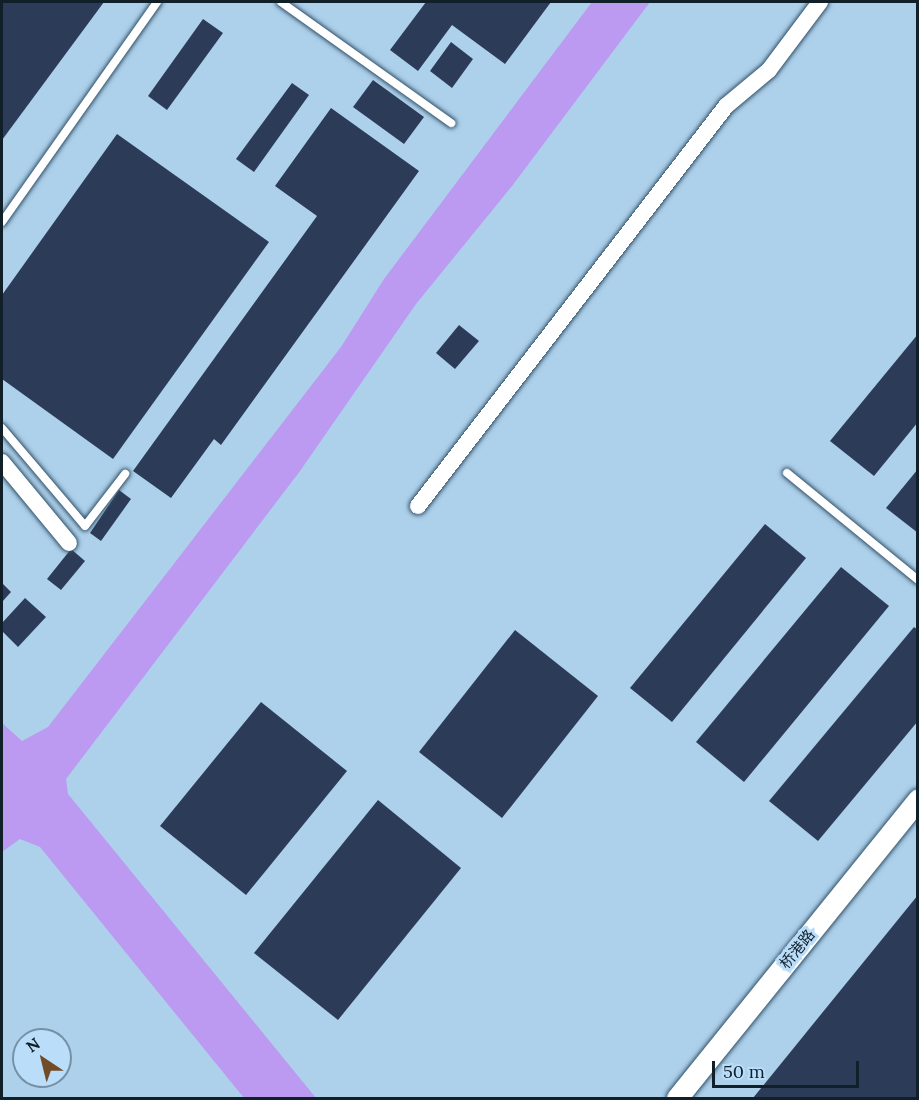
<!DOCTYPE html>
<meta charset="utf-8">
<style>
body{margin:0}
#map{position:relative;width:919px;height:1100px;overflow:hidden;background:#add0eb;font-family:Lora,"Noto Sans SC",serif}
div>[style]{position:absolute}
.water>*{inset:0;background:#bc9af1}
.building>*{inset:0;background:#2c3c58}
.roads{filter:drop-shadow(0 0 2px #315067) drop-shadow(0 0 2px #315067)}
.service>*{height:8px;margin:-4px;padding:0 4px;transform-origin:4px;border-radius:4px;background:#fff}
.minor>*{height:16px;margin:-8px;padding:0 8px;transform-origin:8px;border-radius:8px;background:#fff}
.tertiary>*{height:21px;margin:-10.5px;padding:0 10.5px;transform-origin:10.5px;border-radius:10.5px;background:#fff}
span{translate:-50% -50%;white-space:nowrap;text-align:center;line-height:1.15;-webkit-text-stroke:6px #baddf9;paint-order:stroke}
.street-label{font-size:15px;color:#111f29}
.frame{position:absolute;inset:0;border:3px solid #111f29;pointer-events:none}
.north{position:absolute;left:12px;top:1028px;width:60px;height:60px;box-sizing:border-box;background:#baddf9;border:2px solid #7691a6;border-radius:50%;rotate:325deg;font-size:16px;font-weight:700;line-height:24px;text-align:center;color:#111f29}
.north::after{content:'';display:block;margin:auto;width:21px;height:27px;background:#724c29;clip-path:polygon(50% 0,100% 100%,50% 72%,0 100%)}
.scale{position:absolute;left:712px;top:1061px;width:147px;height:27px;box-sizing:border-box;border:3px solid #111f29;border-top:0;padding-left:8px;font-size:18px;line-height:21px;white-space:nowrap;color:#111f29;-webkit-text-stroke:4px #baddf9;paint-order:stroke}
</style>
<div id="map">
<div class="water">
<div style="clip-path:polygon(592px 2px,650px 2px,512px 186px,416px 304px,300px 471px,66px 779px,68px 794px,316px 1098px,244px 1098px,40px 847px,20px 839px,2px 852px,2px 723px,22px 741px,48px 727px,341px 347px,384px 279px)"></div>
</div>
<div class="building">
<div style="clip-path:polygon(2px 2px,104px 2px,2px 140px)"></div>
<div style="clip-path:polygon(426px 2px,551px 2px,505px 64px,452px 25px,418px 71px,390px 50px)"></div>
<div style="clip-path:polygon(203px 19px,223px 33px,167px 110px,148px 96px)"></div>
<div style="clip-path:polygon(451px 42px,473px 59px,452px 88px,430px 71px)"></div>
<div style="clip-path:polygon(373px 80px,424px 117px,404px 144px,353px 107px)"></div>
<div style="clip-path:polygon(292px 83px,309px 95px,254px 172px,236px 159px)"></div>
<div style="clip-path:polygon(331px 108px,419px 171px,221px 445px,214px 439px,171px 498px,133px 471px,317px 216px,275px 186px)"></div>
<div style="clip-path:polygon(117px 134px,269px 242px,113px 459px,2px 379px,2px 295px)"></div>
<div style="clip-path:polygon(459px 325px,479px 341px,455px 369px,436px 353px)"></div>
<div style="clip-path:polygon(918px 334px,918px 422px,874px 476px,830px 441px)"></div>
<div style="clip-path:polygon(918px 469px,918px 533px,886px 508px)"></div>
<div style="clip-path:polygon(119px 490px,131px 499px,101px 541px,90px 533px)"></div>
<div style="clip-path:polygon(765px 524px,806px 558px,672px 722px,630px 688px)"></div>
<div style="clip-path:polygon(71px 549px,85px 561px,61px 590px,47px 579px)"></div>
<div style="clip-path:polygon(841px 567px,889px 606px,744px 782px,696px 742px)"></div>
<div style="clip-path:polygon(2px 583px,11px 592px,2px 602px)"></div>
<div style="clip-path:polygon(25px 598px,46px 617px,18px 647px,2px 631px,2px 623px)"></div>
<div style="clip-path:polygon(914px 627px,918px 630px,918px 721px,818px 841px,769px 801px)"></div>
<div style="clip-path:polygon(515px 630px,598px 696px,502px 818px,419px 752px)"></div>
<div style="clip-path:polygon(261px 702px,347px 771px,246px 895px,160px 826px)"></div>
<div style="clip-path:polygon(378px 800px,461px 868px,338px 1020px,254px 953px)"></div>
<div style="clip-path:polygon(918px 895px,918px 1098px,753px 1098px)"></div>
</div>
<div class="roads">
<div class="service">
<div style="left:281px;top:2px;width:209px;rotate:35.4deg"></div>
<div style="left:2px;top:222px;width:269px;rotate:-54.8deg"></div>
<div style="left:2px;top:428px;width:128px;rotate:49.7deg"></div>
<div style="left:85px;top:526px;width:66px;rotate:-52.4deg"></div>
<div style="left:787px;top:473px;width:169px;rotate:39.2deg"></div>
</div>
<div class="minor">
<div style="left:2px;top:462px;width:105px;rotate:50.4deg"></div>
<div style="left:418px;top:506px;width:505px;rotate:-52.4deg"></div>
<div style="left:726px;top:106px;width:56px;rotate:-39.9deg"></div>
<div style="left:769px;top:70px;width:85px;rotate:-53.1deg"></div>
</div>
<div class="tertiary">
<div style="left:677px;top:1098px;width:384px;rotate:-51.1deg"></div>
</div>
</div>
<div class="street-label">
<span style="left:797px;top:949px;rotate:-51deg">桥港路</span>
</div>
<div class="frame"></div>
<div class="north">N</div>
<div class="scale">50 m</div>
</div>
